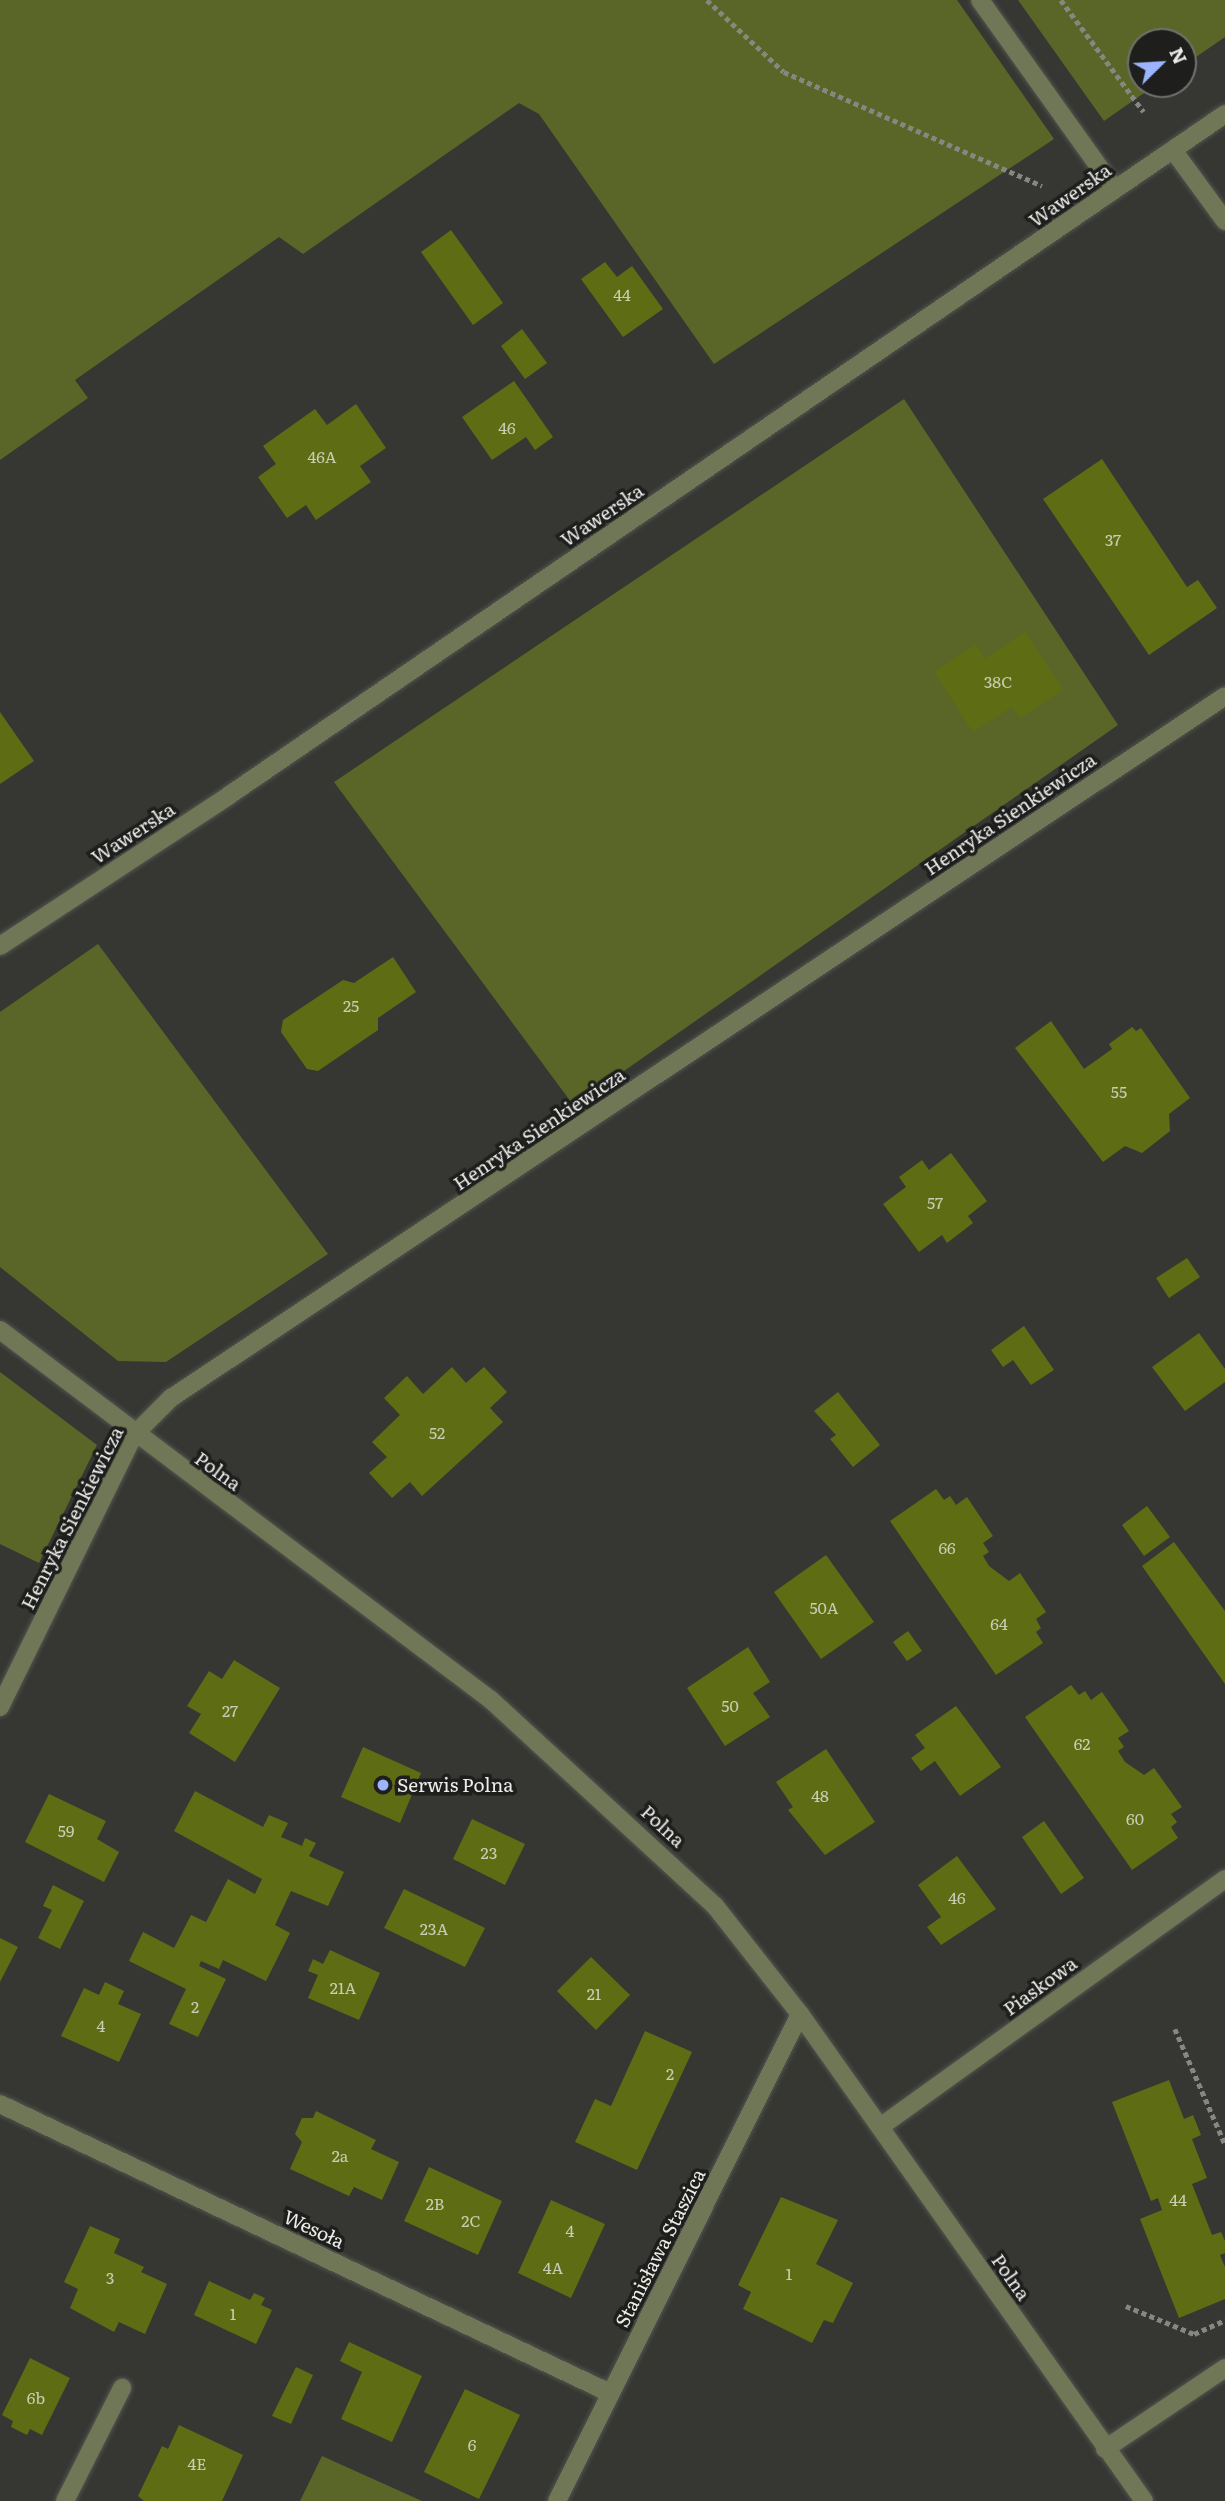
<!DOCTYPE html>
<meta charset="utf-8">
<style>
body{margin:0}
#map{position:relative;width:1225px;height:2501px;overflow:hidden;background:#363732;font-family:Literata,serif}
div>[style]{position:absolute}
.green>*{inset:0;background:#5a6628}
.building>*{inset:0;background:#5e6d14}
.path>*{height:4.5px;margin-top:-2.25px;transform-origin:0;background:repeating-linear-gradient(90deg,#868783 0 5px,transparent 0 8.5px)}
.roads{filter:drop-shadow(0 0 2px #53544f) drop-shadow(0 0 2px #53544f)}
.service>*{height:18px;margin:-9px;padding:0 9px;transform-origin:9px;border-radius:9px;background:#6f7756}
.minor>*{height:18px;margin:-9px;padding:0 9px;transform-origin:9px;border-radius:9px;background:#6f7756}
.tertiary>*{height:18px;margin:-9px;padding:0 9px;transform-origin:9px;border-radius:9px;background:#6f7756}
.dots>*{width:19px;height:19px;translate:-50% -50%;box-sizing:border-box;border:4px solid #1e1e1c;border-radius:50%}
span{translate:-50% -50%;white-space:nowrap;text-align:center;line-height:1.15;-webkit-text-stroke:7px #1e1e1c;paint-order:stroke}
.number-label{font-size:16px;color:#c8cdb4}
.number-label span{-webkit-text-stroke-width:0}
.street-label{font-size:19px;color:#ecedea}
.poi-label{font-size:19px;color:#ecedea}
.left{translate:0 -50%;text-align:left}
.north{position:absolute;left:1127px;top:28px;width:70px;height:70px;box-sizing:border-box;background:#1e1e1c;border:2px solid #70716e;border-radius:50%;rotate:66deg;font-size:19px;font-weight:700;line-height:28px;text-align:center;color:#ecedea}
.north::after{content:'';display:block;margin:auto;width:24px;height:32px;background:#9bb4fd;clip-path:polygon(50% 0,100% 100%,50% 72%,0 100%)}
</style>
<div id="map">
<div class="green">
<div style="clip-path:polygon(0 0,957px 0,1054px 139px,714px 364px,539px 114px,519px 103px,303px 254px,279px 237px,75px 380px,88px 398px,0 460px)"></div>
<div style="clip-path:polygon(1018px 0,1225px 0,1225px 37px,1183px 66px,1183px 42px,1141px 42px,1141px 84px,1157px 84px,1104px 121px)"></div>
<div style="clip-path:polygon(904px 399px,1118px 725px,574px 1106px,334px 782px)"></div>
<div style="clip-path:polygon(98px 944px,328px 1254px,166px 1362px,118px 1361px,0 1267px,0 1012px)"></div>
<div style="clip-path:polygon(0 1372px,97px 1445px,39px 1563px,0 1544px)"></div>
<div style="clip-path:polygon(322px 2456px,422px 2501px,300px 2501px)"></div>
</div>
<div class="building">
<div style="clip-path:polygon(451px 230px,503px 303px,473px 325px,421px 252px)"></div>
<div style="clip-path:polygon(605px 262px,617px 277px,632px 266px,663px 309px,623px 337px,581px 279px)"></div>
<div style="clip-path:polygon(522px 329px,547px 363px,525px 379px,501px 346px)"></div>
<div style="clip-path:polygon(514px 381px,553px 437px,535px 450px,526px 437px,492px 460px,462px 417px)"></div>
<div style="clip-path:polygon(356px 404px,386px 448px,360px 466px,371px 482px,316px 520px,306px 505px,287px 518px,258px 477px,276px 464px,263px 446px,315px 409px,327px 425px)"></div>
<div style="clip-path:polygon(1102px 459px,1187px 587px,1198px 580px,1217px 608px,1149px 655px,1043px 499px)"></div>
<div style="clip-path:polygon(1025px 632px,1063px 690px,1020px 718px,1012px 707px,973px 732px,934px 672px,976px 644px,985px 659px)"></div>
<div style="clip-path:polygon(0 712px,34px 761px,0 784px)"></div>
<div style="clip-path:polygon(393px 957px,416px 992px,378px 1018px,378px 1030px,318px 1071px,307px 1069px,281px 1032px,283px 1020px,343px 980px,354px 983px)"></div>
<div style="clip-path:polygon(1051px 1021px,1084px 1069px,1112px 1049px,1109px 1044px,1132px 1027px,1136px 1031px,1141px 1028px,1190px 1098px,1169px 1114px,1170px 1131px,1142px 1153px,1125px 1146px,1103px 1162px,1015px 1048px)"></div>
<div style="clip-path:polygon(951px 1153px,987px 1201px,968px 1216px,973px 1223px,947px 1243px,942px 1235px,919px 1252px,883px 1204px,906px 1187px,899px 1177px,922px 1160px,929px 1170px)"></div>
<div style="clip-path:polygon(1187px 1258px,1200px 1277px,1169px 1298px,1156px 1278px)"></div>
<div style="clip-path:polygon(1024px 1326px,1054px 1370px,1031px 1385px,1013px 1360px,1003px 1367px,991px 1350px)"></div>
<div style="clip-path:polygon(1199px 1333px,1225px 1369px,1225px 1382px,1185px 1411px,1152px 1367px)"></div>
<div style="clip-path:polygon(452px 1367px,466px 1383px,484px 1367px,507px 1392px,490px 1408px,503px 1422px,422px 1496px,410px 1482px,392px 1498px,369px 1473px,387px 1457px,372px 1442px,400px 1415px,384px 1398px,407px 1376px,423px 1394px)"></div>
<div style="clip-path:polygon(838px 1392px,880px 1445px,853px 1467px,830px 1439px,836px 1435px,814px 1411px)"></div>
<div style="clip-path:polygon(936px 1489px,944px 1500px,950px 1496px,956px 1505px,967px 1497px,993px 1536px,983px 1543px,989px 1552px,983px 1556px,989px 1566px,1009px 1581px,1020px 1573px,1046px 1612px,1036px 1619px,1041px 1628px,1036px 1632px,1043px 1643px,996px 1675px,890px 1521px)"></div>
<div style="clip-path:polygon(1147px 1506px,1170px 1537px,1144px 1556px,1122px 1525px)"></div>
<div style="clip-path:polygon(1174px 1542px,1225px 1611px,1225px 1684px,1142px 1566px)"></div>
<div style="clip-path:polygon(826px 1555px,874px 1622px,821px 1659px,774px 1592px)"></div>
<div style="clip-path:polygon(908px 1631px,922px 1651px,907px 1661px,893px 1642px)"></div>
<div style="clip-path:polygon(748px 1647px,770px 1682px,753px 1693px,770px 1717px,725px 1746px,687px 1688px)"></div>
<div style="clip-path:polygon(234px 1660px,280px 1688px,235px 1762px,189px 1733px,201px 1714px,187px 1706px,209px 1671px,222px 1679px)"></div>
<div style="clip-path:polygon(1071px 1685px,1079px 1695px,1085px 1691px,1091px 1700px,1102px 1692px,1129px 1731px,1118px 1738px,1124px 1747px,1118px 1751px,1125px 1762px,1144px 1775px,1154px 1768px,1182px 1807px,1171px 1814px,1177px 1822px,1171px 1827px,1178px 1838px,1132px 1870px,1025px 1717px)"></div>
<div style="clip-path:polygon(956px 1706px,1001px 1767px,960px 1796px,935px 1761px,921px 1771px,911px 1758px,925px 1748px,915px 1735px)"></div>
<div style="clip-path:polygon(363px 1747px,421px 1773px,400px 1823px,341px 1797px)"></div>
<div style="clip-path:polygon(826px 1749px,875px 1822px,825px 1855px,788px 1810px,793px 1807px,776px 1782px)"></div>
<div style="clip-path:polygon(195px 1791px,263px 1827px,269px 1815px,288px 1823px,281px 1837px,302px 1846px,305px 1838px,316px 1843px,309px 1856px,344px 1872px,328px 1906px,291px 1891px,275px 1925px,290px 1933px,266px 1981px,223px 1960px,219px 1969px,201px 1961px,199px 1966px,226px 1979px,198px 2037px,169px 2024px,186px 1989px,129px 1961px,143px 1932px,174px 1948px,191px 1915px,206px 1922px,228px 1879px,255px 1894px,262px 1879px,174px 1831px)"></div>
<div style="clip-path:polygon(49px 1794px,106px 1821px,97px 1839px,119px 1852px,104px 1882px,25px 1842px)"></div>
<div style="clip-path:polygon(472px 1819px,525px 1844px,505px 1885px,453px 1859px)"></div>
<div style="clip-path:polygon(1044px 1821px,1084px 1878px,1061px 1894px,1022px 1837px)"></div>
<div style="clip-path:polygon(957px 1856px,996px 1909px,941px 1945px,927px 1927px,941px 1917px,918px 1885px)"></div>
<div style="clip-path:polygon(53px 1885px,84px 1901px,60px 1949px,38px 1938px,52px 1910px,43px 1906px)"></div>
<div style="clip-path:polygon(404px 1889px,485px 1928px,465px 1967px,384px 1928px)"></div>
<div style="clip-path:polygon(0 1938px,18px 1947px,0 1982px)"></div>
<div style="clip-path:polygon(330px 1950px,380px 1973px,359px 2020px,308px 1998px,318px 1975px,308px 1971px,313px 1959px,323px 1964px)"></div>
<div style="clip-path:polygon(591px 1957px,630px 1995px,596px 2030px,557px 1991px)"></div>
<div style="clip-path:polygon(105px 1982px,124px 1991px,118px 2004px,141px 2014px,119px 2062px,61px 2036px,84px 1988px,99px 1995px)"></div>
<div style="clip-path:polygon(645px 2031px,692px 2052px,637px 2170px,575px 2142px,595px 2099px,611px 2106px)"></div>
<div style="clip-path:polygon(1169px 2080px,1184px 2119px,1193px 2115px,1201px 2135px,1192px 2139px,1207px 2178px,1192px 2184px,1212px 2235px,1221px 2232px,1225px 2241px,1225px 2253px,1220px 2255px,1225px 2267px,1225px 2299px,1179px 2318px,1140px 2219px,1162px 2210px,1158px 2198px,1151px 2201px,1112px 2102px)"></div>
<div style="clip-path:polygon(316px 2111px,376px 2140px,371px 2149px,399px 2162px,382px 2200px,354px 2187px,349px 2196px,290px 2169px,302px 2142px,295px 2134px,302px 2118px,313px 2118px)"></div>
<div style="clip-path:polygon(429px 2167px,502px 2201px,478px 2255px,404px 2221px)"></div>
<div style="clip-path:polygon(781px 2197px,838px 2220px,816px 2264px,853px 2283px,833px 2323px,824px 2320px,812px 2343px,743px 2309px,751px 2292px,738px 2285px)"></div>
<div style="clip-path:polygon(551px 2200px,605px 2224px,571px 2298px,518px 2273px)"></div>
<div style="clip-path:polygon(90px 2226px,120px 2239px,114px 2253px,144px 2267px,141px 2272px,167px 2284px,145px 2334px,119px 2322px,114px 2332px,70px 2308px,78px 2289px,64px 2282px)"></div>
<div style="clip-path:polygon(209px 2281px,250px 2300px,254px 2293px,265px 2298px,261px 2305px,272px 2310px,256px 2344px,194px 2315px)"></div>
<div style="clip-path:polygon(349px 2342px,422px 2376px,392px 2442px,341px 2419px,362px 2372px,340px 2361px)"></div>
<div style="clip-path:polygon(30px 2358px,70px 2378px,42px 2435px,30px 2429px,27px 2435px,11px 2427px,13px 2421px,2px 2415px)"></div>
<div style="clip-path:polygon(296px 2367px,313px 2375px,291px 2424px,272px 2416px)"></div>
<div style="clip-path:polygon(465px 2389px,520px 2415px,479px 2499px,424px 2472px)"></div>
<div style="clip-path:polygon(179px 2425px,243px 2455px,222px 2501px,144px 2501px,138px 2496px,162px 2446px,168px 2449px)"></div>
</div>
<div class="path">
<div style="left:707px;top:0;width:105px;rotate:43.1deg"></div>
<div style="left:784px;top:72px;width:282px;rotate:23.8deg"></div>
<div style="left:1061px;top:0;width:139px;rotate:53.5deg"></div>
<div style="left:1175px;top:2029px;width:125px;rotate:66.5deg"></div>
<div style="left:1126px;top:2306px;width:74px;rotate:22.4deg"></div>
<div style="left:1194px;top:2334px;width:34px;rotate:-24deg"></div>
</div>
<div class="roads">
<div class="service">
<div style="left:65px;top:2501px;width:127px;rotate:-63.2deg"></div>
</div>
<div class="minor">
<div style="left:980px;top:0;width:231px;rotate:54.5deg"></div>
<div style="left:1173px;top:150px;width:88px;rotate:53.8deg"></div>
<div style="left:0;top:1330px;width:615px;rotate:37deg"></div>
<div style="left:491px;top:1700px;width:304px;rotate:42.6deg"></div>
<div style="left:715px;top:1906px;width:137px;rotate:51.8deg"></div>
<div style="left:800px;top:2014px;width:596px;rotate:54.76deg"></div>
<div style="left:0;top:1707px;width:303px;rotate:-63.8deg"></div>
<div style="left:134px;top:1435px;width:52px;rotate:-45deg"></div>
<div style="left:171px;top:1398px;width:1266px;rotate:-33.66deg"></div>
<div style="left:0;top:2104px;width:675px;rotate:25.35deg"></div>
<div style="left:880px;top:2127px;width:425px;rotate:-35.7deg"></div>
<div style="left:1105px;top:2449px;width:145px;rotate:-34deg"></div>
<div style="left:557px;top:2501px;width:544px;rotate:-63.48deg"></div>
</div>
<div class="tertiary">
<div style="left:0;top:946px;width:273px;rotate:-33.3deg"></div>
<div style="left:228px;top:796px;width:1208px;rotate:-34.37deg"></div>
</div>
</div>
<div class="dots">
<div style="left:383px;top:1785px;background:#9bb4fd"></div>
</div>
<div class="number-label">
<span style="left:622px;top:294px">44</span>
<span style="left:507px;top:427px">46</span>
<span style="left:322px;top:456px">46A</span>
<span style="left:1113px;top:539px">37</span>
<span style="left:998px;top:681px">38C</span>
<span style="left:351px;top:1005px">25</span>
<span style="left:1119px;top:1091px">55</span>
<span style="left:935px;top:1202px">57</span>
<span style="left:437px;top:1432px">52</span>
<span style="left:947px;top:1547px">66</span>
<span style="left:824px;top:1607px">50A</span>
<span style="left:999px;top:1623px">64</span>
<span style="left:730px;top:1705px">50</span>
<span style="left:230px;top:1710px">27</span>
<span style="left:1082px;top:1743px">62</span>
<span style="left:820px;top:1795px">48</span>
<span style="left:1135px;top:1818px">60</span>
<span style="left:66px;top:1830px">59</span>
<span style="left:489px;top:1852px">23</span>
<span style="left:957px;top:1897px">46</span>
<span style="left:434px;top:1928px">23A</span>
<span style="left:343px;top:1987px">21A</span>
<span style="left:594px;top:1993px">21</span>
<span style="left:195px;top:2006px">2</span>
<span style="left:101px;top:2025px">4</span>
<span style="left:670px;top:2073px">2</span>
<span style="left:340px;top:2155px">2a</span>
<span style="left:1178px;top:2199px">44</span>
<span style="left:435px;top:2203px">2B</span>
<span style="left:471px;top:2220px">2C</span>
<span style="left:570px;top:2230px">4</span>
<span style="left:553px;top:2267px">4A</span>
<span style="left:789px;top:2273px">1</span>
<span style="left:110px;top:2277px">3</span>
<span style="left:233px;top:2313px">1</span>
<span style="left:36px;top:2397px">6b</span>
<span style="left:472px;top:2444px">6</span>
<span style="left:197px;top:2463px">4E</span>
</div>
<div class="street-label">
<span style="left:1070px;top:195px;rotate:-35deg">Wawerska</span>
<span style="left:602px;top:515px;rotate:-34deg">Wawerska</span>
<span style="left:1010px;top:814px;rotate:-34deg">Henryka Sienkiewicza</span>
<span style="left:133px;top:833px;rotate:-33deg">Wawerska</span>
<span style="left:539px;top:1129px;rotate:-34deg">Henryka Sienkiewicza</span>
<span style="left:218px;top:1471px;rotate:36deg">Polna</span>
<span style="left:72px;top:1518px;rotate:-63deg">Henryka Sienkiewicza</span>
<span style="left:663px;top:1826px;rotate:43deg">Polna</span>
<span style="left:1040px;top:1986px;rotate:-36deg">Piaskowa</span>
<span style="left:314px;top:2229px;rotate:25deg">Wesoła</span>
<span style="left:660px;top:2248px;rotate:-63deg">Stanisława Staszica</span>
<span style="left:1011px;top:2277px;rotate:55deg">Polna</span>
</div>
<div class="poi-label">
<span class="left" style="left:397px;top:1785px">Serwis Polna</span>
</div>
<div class="north">N</div>
</div>
